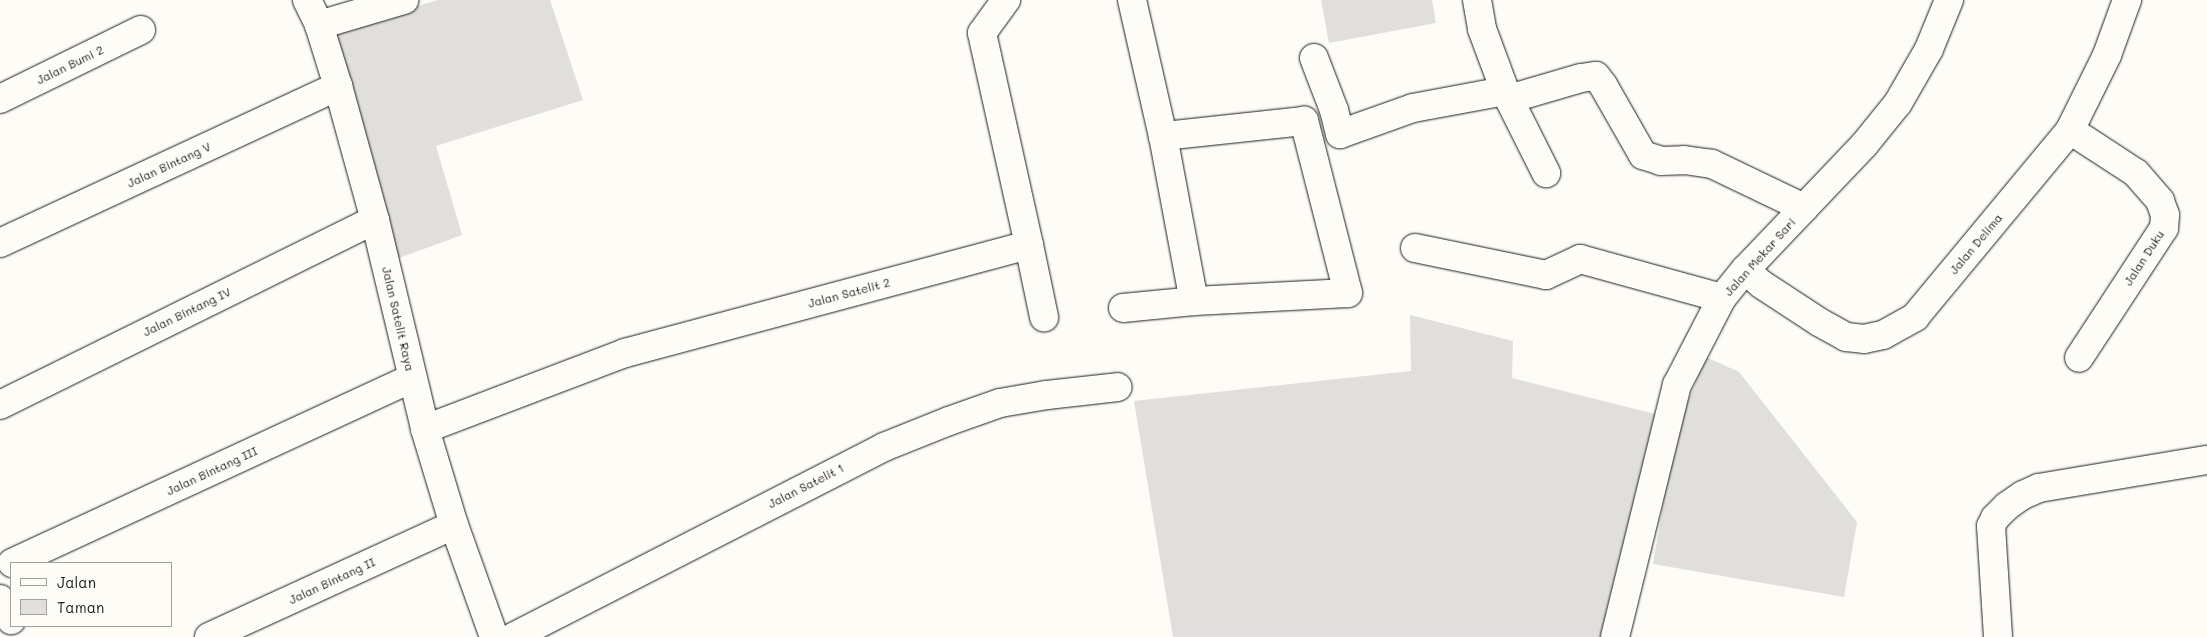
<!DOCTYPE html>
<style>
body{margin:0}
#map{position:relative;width:2207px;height:637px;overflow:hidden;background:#fdfcf7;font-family:Mali,sans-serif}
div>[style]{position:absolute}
.green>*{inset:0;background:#e0dfdb}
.roads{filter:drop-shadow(0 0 1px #1c1c1c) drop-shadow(0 0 1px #1c1c1c)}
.street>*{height:28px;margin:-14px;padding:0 14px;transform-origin:14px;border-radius:14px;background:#fdfcf7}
.secondary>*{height:28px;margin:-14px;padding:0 14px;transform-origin:14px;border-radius:14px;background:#fdfcf7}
span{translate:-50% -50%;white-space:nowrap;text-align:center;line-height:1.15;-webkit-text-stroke:4px #fdfcf7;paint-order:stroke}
.street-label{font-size:12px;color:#1c1c1c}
.legend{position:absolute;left:10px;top:562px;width:162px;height:65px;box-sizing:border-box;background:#fdfcf7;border:1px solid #a3a29f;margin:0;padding:6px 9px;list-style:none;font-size:15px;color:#1c1c1c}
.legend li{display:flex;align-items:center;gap:10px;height:25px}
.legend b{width:25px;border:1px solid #a3a29f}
</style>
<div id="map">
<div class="green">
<div style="clip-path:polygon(438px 0,550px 0,583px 100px,436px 146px,462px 235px,391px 261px,333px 31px)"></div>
<div style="clip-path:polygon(1321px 0,1432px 0,1436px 23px,1329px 43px)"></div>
<div style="clip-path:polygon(1410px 315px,1513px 341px,1512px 378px,1655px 414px,1600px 637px,1173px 637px,1134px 401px,1411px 371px)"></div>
<div style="clip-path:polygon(1706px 357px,1739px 372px,1857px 522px,1844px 597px,1653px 564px,1666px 485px,1680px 420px)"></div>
</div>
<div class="roads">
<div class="street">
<div style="left:1132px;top:0;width:139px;rotate:77.2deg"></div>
<div style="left:1163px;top:136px;width:168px;rotate:79.4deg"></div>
<div style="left:1477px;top:0;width:29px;rotate:80deg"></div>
<div style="left:1482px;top:29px;width:66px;rotate:69.6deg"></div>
<div style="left:1505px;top:91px;width:92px;rotate:63.4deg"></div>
<div style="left:319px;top:25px;width:89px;rotate:-16.4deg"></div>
<div style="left:1314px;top:58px;width:56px;rotate:69deg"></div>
<div style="left:1334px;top:110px;width:25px;rotate:76deg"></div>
<div style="left:1340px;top:134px;width:77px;rotate:-19.6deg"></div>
<div style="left:1413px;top:108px;width:94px;rotate:-10.5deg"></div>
<div style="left:0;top:99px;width:157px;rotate:-26.1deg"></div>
<div style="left:1509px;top:99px;width:75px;rotate:-16.3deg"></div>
<div style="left:1581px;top:78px;width:15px;rotate:-8deg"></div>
<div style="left:1596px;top:76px;width:11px;rotate:52deg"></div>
<div style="left:1603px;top:85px;width:81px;rotate:60.3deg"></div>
<div style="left:1643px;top:155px;width:19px;rotate:18deg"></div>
<div style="left:1661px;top:161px;width:23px;rotate:-2deg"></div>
<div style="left:1684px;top:160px;width:28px;rotate:8deg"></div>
<div style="left:1712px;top:164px;width:102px;rotate:25.6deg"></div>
<div style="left:2070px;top:130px;width:79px;rotate:33.1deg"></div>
<div style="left:2136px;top:173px;width:37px;rotate:49deg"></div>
<div style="left:2160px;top:201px;width:15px;rotate:70deg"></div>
<div style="left:2165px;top:215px;width:13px;rotate:94deg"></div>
<div style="left:2164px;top:228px;width:155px;rotate:123.2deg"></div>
<div style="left:0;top:243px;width:373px;rotate:-24.9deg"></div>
<div style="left:1029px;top:245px;width:74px;rotate:78.2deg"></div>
<div style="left:1415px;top:248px;width:134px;rotate:11.6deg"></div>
<div style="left:1546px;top:275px;width:38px;rotate:-25deg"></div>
<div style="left:1580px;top:259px;width:147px;rotate:15.4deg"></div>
<div style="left:1745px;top:270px;width:21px;rotate:41deg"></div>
<div style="left:1761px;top:284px;width:69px;rotate:33.2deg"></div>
<div style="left:1819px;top:322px;width:31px;rotate:29deg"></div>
<div style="left:1846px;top:337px;width:18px;rotate:6deg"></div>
<div style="left:1864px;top:339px;width:19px;rotate:-12deg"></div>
<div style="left:1883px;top:335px;width:37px;rotate:-29deg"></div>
<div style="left:1915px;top:317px;width:243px;rotate:-50.3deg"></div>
<div style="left:2070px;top:130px;width:84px;rotate:-63.7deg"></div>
<div style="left:2107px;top:55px;width:59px;rotate:-70deg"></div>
<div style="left:1123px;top:308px;width:71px;rotate:-5.6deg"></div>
<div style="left:1194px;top:301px;width:154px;rotate:-3deg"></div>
<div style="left:1348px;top:293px;width:178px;rotate:-104.3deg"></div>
<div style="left:1304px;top:121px;width:142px;rotate:173.9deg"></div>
<div style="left:0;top:405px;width:418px;rotate:-26.3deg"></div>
<div style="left:425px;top:429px;width:214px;rotate:-20.8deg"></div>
<div style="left:625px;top:353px;width:418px;rotate:-15deg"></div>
<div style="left:1029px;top:245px;width:217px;rotate:-102.5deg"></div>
<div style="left:982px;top:33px;width:41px;rotate:-54deg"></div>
<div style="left:12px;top:563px;width:441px;rotate:-24.8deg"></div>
<div style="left:0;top:599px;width:24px;rotate:62deg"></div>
<div style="left:209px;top:637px;width:269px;rotate:-24.6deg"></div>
<div style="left:513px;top:637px;width:417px;rotate:-27.1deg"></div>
<div style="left:884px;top:447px;width:70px;rotate:-21.8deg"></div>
<div style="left:949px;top:421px;width:54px;rotate:-19.4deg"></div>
<div style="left:1000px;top:403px;width:48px;rotate:-9.7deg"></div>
<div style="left:1047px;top:395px;width:71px;rotate:-6.4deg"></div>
<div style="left:1998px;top:637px;width:111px;rotate:-93.6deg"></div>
<div style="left:1991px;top:526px;width:9px;rotate:-63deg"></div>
<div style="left:1995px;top:518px;width:17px;rotate:-45deg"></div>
<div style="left:2007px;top:506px;width:19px;rotate:-35deg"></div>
<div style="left:2023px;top:495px;width:17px;rotate:-24deg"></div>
<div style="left:2039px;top:488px;width:170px;rotate:-9.5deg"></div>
</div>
<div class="secondary">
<div style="left:307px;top:0;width:28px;rotate:64deg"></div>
<div style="left:319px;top:25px;width:64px;rotate:72.7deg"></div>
<div style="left:338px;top:86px;width:139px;rotate:74.6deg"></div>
<div style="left:375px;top:220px;width:215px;rotate:76.5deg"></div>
<div style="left:425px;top:429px;width:100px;rotate:73.2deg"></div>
<div style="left:454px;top:525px;width:119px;rotate:70.3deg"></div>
<div style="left:1615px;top:637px;width:260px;rotate:-76.2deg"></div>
<div style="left:1677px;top:385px;width:98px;rotate:-62.7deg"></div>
<div style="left:1722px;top:298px;width:36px;rotate:-51deg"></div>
<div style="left:1745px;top:270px;width:173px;rotate:-46.4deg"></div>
<div style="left:1864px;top:145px;width:54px;rotate:-51deg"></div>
<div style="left:1898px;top:103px;width:62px;rotate:-60.1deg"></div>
<div style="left:1929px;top:49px;width:53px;rotate:-67.8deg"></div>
</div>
</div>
<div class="street-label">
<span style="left:70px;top:65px;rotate:-26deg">Jalan Bumi 2</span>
<span style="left:169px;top:165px;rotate:-25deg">Jalan Bintang V</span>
<span style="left:1976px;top:244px;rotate:-50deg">Jalan Delima</span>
<span style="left:1760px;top:257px;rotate:-48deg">Jalan Mekar Sari</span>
<span style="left:2144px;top:258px;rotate:-57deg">Jalan Duku</span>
<span style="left:849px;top:293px;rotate:-15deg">Jalan Satelit 2</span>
<span style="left:187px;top:312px;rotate:-26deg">Jalan Bintang IV</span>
<span style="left:398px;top:319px;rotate:77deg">Jalan Satelit Raya</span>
<span style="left:212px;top:471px;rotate:-25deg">Jalan Bintang III</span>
<span style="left:806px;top:486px;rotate:-27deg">Jalan Satelit 1</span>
<span style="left:332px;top:581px;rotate:-25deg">Jalan Bintang II</span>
</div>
<ul class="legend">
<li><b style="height:6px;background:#fdfcf7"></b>Jalan</li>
<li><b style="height:14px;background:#e0dfdb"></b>Taman</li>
</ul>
</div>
